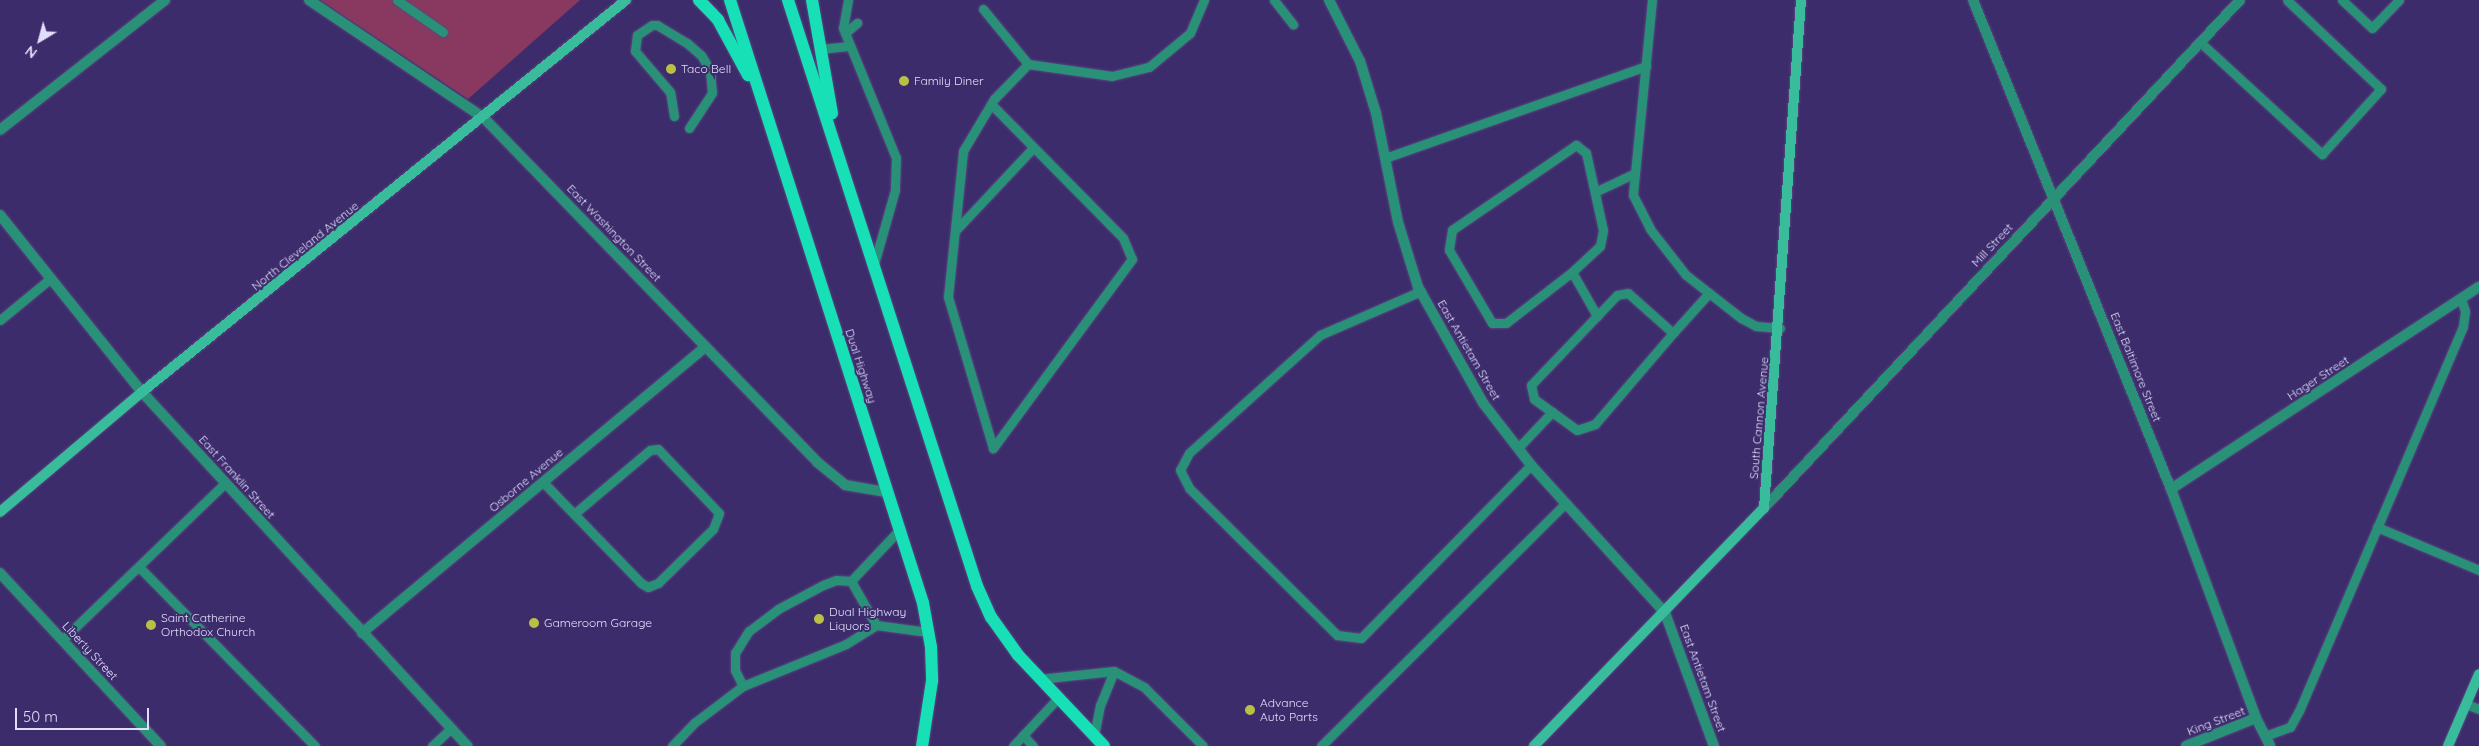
<!DOCTYPE html>
<style>
body{margin:0}
#map{position:relative;width:2479px;height:746px;overflow:hidden;background:#3d2c6b;font-family:Quicksand,sans-serif}
div>[style]{position:absolute}
.green>*{inset:0;background:#893960}
.roads{filter:drop-shadow(0 0 1px #574882) drop-shadow(0 0 1px #574882)}
.lane>*{height:9px;margin:-4.5px;padding:0 4.5px;transform-origin:4.5px;border-radius:4.5px;background:#299177}
.street>*{height:10px;margin:-5px;padding:0 5px;transform-origin:5px;border-radius:5px;background:#299177}
.secondary>*{height:10px;margin:-5px;padding:0 5px;transform-origin:5px;border-radius:5px;background:#38bc9b}
.primary>*{height:12px;margin:-6px;padding:0 6px;transform-origin:6px;border-radius:6px;background:#17e0b6}
.dots>*{width:14px;height:14px;translate:-50% -50%;box-sizing:border-box;border:2px solid #3d2c6b;border-radius:50%}
span{translate:-50% -50%;white-space:nowrap;text-align:center;line-height:1.15;-webkit-text-stroke:4px #3d2c6b;paint-order:stroke}
.poi-label{font-size:12px;color:#e1ddfc}
.left{translate:0 -50%;text-align:left}
.street-label{font-size:12px;color:#e1ddfc}
.north{position:absolute;left:15px;top:15px;width:50px;height:50px;-webkit-text-stroke:4px #3d2c6b;paint-order:stroke;rotate:217deg;font-size:14px;font-weight:700;line-height:20px;text-align:center;color:#e1ddfc}
.north::after{content:'';display:block;margin:auto;width:18px;height:22px;background:#e1ddfc;clip-path:polygon(50% 0,100% 100%,50% 72%,0 100%)}
.scale{position:absolute;left:15px;top:708px;width:134px;height:22px;box-sizing:border-box;border:2px solid #e1ddfc;border-top:0;padding-left:6px;font-size:15px;line-height:18px;white-space:nowrap;color:#e1ddfc;-webkit-text-stroke:4px #3d2c6b;paint-order:stroke}
</style>
<div id="map">
<div class="green">
<div style="clip-path:polygon(320px 0,580px 0,468px 99px)"></div>
</div>
<div class="roads">
<div class="lane">
<div style="left:397px;top:0;width:56px;rotate:34.8deg"></div>
<div style="left:848px;top:0;width:28px;rotate:100deg"></div>
<div style="left:843px;top:28px;width:140px;rotate:67.8deg"></div>
<div style="left:896px;top:158px;width:32px;rotate:92deg"></div>
<div style="left:895px;top:190px;width:77px;rotate:105.8deg"></div>
<div style="left:1274px;top:0;width:31px;rotate:52deg"></div>
<div style="left:1652px;top:0;width:196px;rotate:95.6deg"></div>
<div style="left:1633px;top:195px;width:38px;rotate:63deg"></div>
<div style="left:1650px;top:229px;width:58px;rotate:52deg"></div>
<div style="left:1686px;top:275px;width:70px;rotate:38deg"></div>
<div style="left:1741px;top:318px;width:17px;rotate:28deg"></div>
<div style="left:1756px;top:326px;width:24px;rotate:5deg"></div>
<div style="left:2342px;top:0;width:41px;rotate:43deg"></div>
<div style="left:2372px;top:28px;width:39px;rotate:-46deg"></div>
<div style="left:983px;top:9px;width:71px;rotate:50.7deg"></div>
<div style="left:845px;top:33px;width:16px;rotate:-40deg"></div>
<div style="left:2200px;top:42px;width:166px;rotate:42.6deg"></div>
<div style="left:2322px;top:154px;width:88px;rotate:-47.8deg"></div>
<div style="left:2381px;top:89px;width:129px;rotate:-136.6deg"></div>
<div style="left:820px;top:49px;width:30px;rotate:-6deg"></div>
<div style="left:991px;top:104px;width:188px;rotate:45.4deg"></div>
<div style="left:1123px;top:238px;width:23px;rotate:67deg"></div>
<div style="left:1132px;top:259px;width:235px;rotate:126.3deg"></div>
<div style="left:993px;top:448px;width:158px;rotate:-106.6deg"></div>
<div style="left:948px;top:297px;width:147px;rotate:-84.1deg"></div>
<div style="left:963px;top:151px;width:55px;rotate:-59.2deg"></div>
<div style="left:991px;top:104px;width:6px;rotate:-59deg"></div>
<div style="left:994px;top:99px;width:49px;rotate:-45.8deg"></div>
<div style="left:1028px;top:64px;width:85px;rotate:8.1deg"></div>
<div style="left:1112px;top:76px;width:38px;rotate:-14deg"></div>
<div style="left:1149px;top:67px;width:53px;rotate:-39.7deg"></div>
<div style="left:1190px;top:33px;width:36px;rotate:-67deg"></div>
<div style="left:674px;top:116px;width:24px;rotate:-99deg"></div>
<div style="left:670px;top:92px;width:54px;rotate:-130.5deg"></div>
<div style="left:635px;top:51px;width:16px;rotate:-83deg"></div>
<div style="left:637px;top:35px;width:18px;rotate:-34deg"></div>
<div style="left:652px;top:25px;width:5px"></div>
<div style="left:657px;top:25px;width:35px;rotate:31deg"></div>
<div style="left:687px;top:43px;width:18px;rotate:41deg"></div>
<div style="left:701px;top:55px;width:17px;rotate:59deg"></div>
<div style="left:710px;top:70px;width:23px;rotate:85deg"></div>
<div style="left:712px;top:93px;width:42px;rotate:123.3deg"></div>
<div style="left:1385px;top:158px;width:277px;rotate:-19.4deg"></div>
<div style="left:1595px;top:192px;width:42px;rotate:-25.3deg"></div>
<div style="left:955px;top:231px;width:114px;rotate:-46.8deg"></div>
<div style="left:1572px;top:272px;width:38px;rotate:-43deg"></div>
<div style="left:1600px;top:246px;width:16px;rotate:-79deg"></div>
<div style="left:1603px;top:230px;width:79px;rotate:-102.4deg"></div>
<div style="left:1586px;top:153px;width:13px;rotate:-141deg"></div>
<div style="left:1576px;top:145px;width:150px;rotate:145.6deg"></div>
<div style="left:1452px;top:230px;width:20px;rotate:99deg"></div>
<div style="left:1449px;top:250px;width:85px;rotate:59.5deg"></div>
<div style="left:1492px;top:323px;width:14px"></div>
<div style="left:1506px;top:323px;width:83px;rotate:-37.7deg"></div>
<div style="left:1572px;top:272px;width:51px;rotate:60.4deg"></div>
<div style="left:1421px;top:291px;width:110px;rotate:156.5deg"></div>
<div style="left:1320px;top:335px;width:176px;rotate:138deg"></div>
<div style="left:1189px;top:453px;width:19px;rotate:118deg"></div>
<div style="left:1180px;top:470px;width:20px;rotate:63deg"></div>
<div style="left:1189px;top:488px;width:209px;rotate:44.8deg"></div>
<div style="left:1337px;top:635px;width:24px;rotate:7deg"></div>
<div style="left:1361px;top:638px;width:243px;rotate:-45.5deg"></div>
<div style="left:0;top:320px;width:66px;rotate:-39.5deg"></div>
<div style="left:1673px;top:333px;width:60px;rotate:-138.4deg"></div>
<div style="left:1628px;top:293px;width:11px;rotate:170deg"></div>
<div style="left:1617px;top:295px;width:124px;rotate:133.7deg"></div>
<div style="left:1531px;top:385px;width:14px;rotate:78deg"></div>
<div style="left:1534px;top:399px;width:53px;rotate:35.8deg"></div>
<div style="left:1577px;top:430px;width:19px;rotate:-18deg"></div>
<div style="left:1595px;top:424px;width:120px;rotate:-49.4deg"></div>
<div style="left:1673px;top:333px;width:54px;rotate:-48deg"></div>
<div style="left:1518px;top:448px;width:50px;rotate:-46.6deg"></div>
<div style="left:543px;top:482px;width:45px;rotate:45.9deg"></div>
<div style="left:574px;top:514px;width:96px;rotate:45.8deg"></div>
<div style="left:641px;top:583px;width:8px;rotate:30deg"></div>
<div style="left:648px;top:587px;width:11px;rotate:-22deg"></div>
<div style="left:658px;top:583px;width:77px;rotate:-44.5deg"></div>
<div style="left:713px;top:529px;width:17px;rotate:-69deg"></div>
<div style="left:719px;top:513px;width:88px;rotate:-133.6deg"></div>
<div style="left:658px;top:449px;width:8px;rotate:173deg"></div>
<div style="left:650px;top:450px;width:99px;rotate:139.9deg"></div>
<div style="left:2377px;top:527px;width:111px;rotate:22.9deg"></div>
<div style="left:139px;top:567px;width:251px;rotate:45.5deg"></div>
<div style="left:876px;top:625px;width:51px;rotate:-119.6deg"></div>
<div style="left:851px;top:581px;width:70px;rotate:-46.7deg"></div>
<div style="left:62px;top:640px;width:226px;rotate:-43.9deg"></div>
<div style="left:1114px;top:671px;width:34px;rotate:28deg"></div>
<div style="left:1144px;top:687px;width:83px;rotate:45deg"></div>
<div style="left:1039px;top:679px;width:75px;rotate:-6.1deg"></div>
<div style="left:1114px;top:671px;width:37px;rotate:112deg"></div>
<div style="left:1100px;top:705px;width:32px;rotate:101deg"></div>
<div style="left:743px;top:686px;width:18px;rotate:-117deg"></div>
<div style="left:735px;top:670px;width:17px;rotate:-90deg"></div>
<div style="left:735px;top:653px;width:26px;rotate:-58deg"></div>
<div style="left:749px;top:631px;width:36px;rotate:-37deg"></div>
<div style="left:778px;top:609px;width:51px;rotate:-28.1deg"></div>
<div style="left:823px;top:585px;width:14px;rotate:-21deg"></div>
<div style="left:836px;top:580px;width:15px;rotate:4deg"></div>
<div style="left:2466px;top:704px;width:14px;rotate:21deg"></div>
<div style="left:1023px;top:735px;width:15px;rotate:48deg"></div>
<div style="left:2265px;top:736px;width:27px;rotate:-20deg"></div>
<div style="left:2290px;top:727px;width:18px;rotate:-61deg"></div>
<div style="left:2299px;top:711px;width:418px;rotate:-66.9deg"></div>
<div style="left:2463px;top:326px;width:15px;rotate:-82deg"></div>
<div style="left:2465px;top:311px;width:13px;rotate:-108deg"></div>
<div style="left:432px;top:746px;width:26px;rotate:-43deg"></div>
<div style="left:672px;top:746px;width:32px;rotate:-46deg"></div>
<div style="left:694px;top:723px;width:61px;rotate:-37.1deg"></div>
<div style="left:743px;top:686px;width:111px;rotate:-22.2deg"></div>
<div style="left:846px;top:644px;width:36px;rotate:-32deg"></div>
<div style="left:876px;top:625px;width:52px;rotate:7.7deg"></div>
<div style="left:1013px;top:746px;width:64px;rotate:-46.9deg"></div>
<div style="left:1321px;top:746px;width:345px;rotate:-44.8deg"></div>
</div>
<div class="street">
<div style="left:309px;top:0;width:211px;rotate:34deg"></div>
<div style="left:484px;top:118px;width:479px;rotate:45.9deg"></div>
<div style="left:817px;top:462px;width:36px;rotate:39deg"></div>
<div style="left:845px;top:485px;width:42px;rotate:9.7deg"></div>
<div style="left:1329px;top:0;width:68px;rotate:63.1deg"></div>
<div style="left:1360px;top:61px;width:54px;rotate:72.9deg"></div>
<div style="left:1376px;top:113px;width:111px;rotate:78.6deg"></div>
<div style="left:1398px;top:222px;width:68px;rotate:72.9deg"></div>
<div style="left:1418px;top:287px;width:133px;rotate:60.7deg"></div>
<div style="left:1483px;top:403px;width:78px;rotate:52.3deg"></div>
<div style="left:1531px;top:465px;width:200px;rotate:47.8deg"></div>
<div style="left:1665px;top:613px;width:142px;rotate:69.8deg"></div>
<div style="left:1973px;top:0;width:528px;rotate:67.96deg"></div>
<div style="left:2171px;top:489px;width:244px;rotate:69.6deg"></div>
<div style="left:2256px;top:718px;width:31px;rotate:63deg"></div>
<div style="left:0;top:130px;width:210px;rotate:-38.2deg"></div>
<div style="left:0;top:215px;width:227px;rotate:51.3deg"></div>
<div style="left:142px;top:392px;width:481px;rotate:47.4deg"></div>
<div style="left:2171px;top:489px;width:368px;rotate:-33.3deg"></div>
<div style="left:1764px;top:508px;width:696px;rotate:-46.86deg"></div>
<div style="left:0;top:573px;width:236px;rotate:47.1deg"></div>
<div style="left:362px;top:633px;width:447px;rotate:-39.8deg"></div>
<div style="left:2186px;top:746px;width:75px;rotate:-21.8deg"></div>
</div>
<div class="secondary">
<div style="left:0;top:512px;width:186px;rotate:-40.2deg"></div>
<div style="left:142px;top:392px;width:623px;rotate:-39deg"></div>
<div style="left:1534px;top:746px;width:331px;rotate:-46deg"></div>
<div style="left:1764px;top:508px;width:509px;rotate:-85.83deg"></div>
<div style="left:2448px;top:746px;width:78px;rotate:-66.7deg"></div>
</div>
<div class="primary">
<div style="left:699px;top:0;width:28px;rotate:46deg"></div>
<div style="left:718px;top:20px;width:63px;rotate:61.4deg"></div>
<div style="left:730px;top:0;width:633px;rotate:72.25deg"></div>
<div style="left:923px;top:603px;width:45px;rotate:79.7deg"></div>
<div style="left:931px;top:647px;width:34px;rotate:88deg"></div>
<div style="left:932px;top:681px;width:66px;rotate:98.7deg"></div>
<div style="left:788px;top:0;width:616px;rotate:72.12deg"></div>
<div style="left:977px;top:586px;width:34px;rotate:66deg"></div>
<div style="left:991px;top:617px;width:47px;rotate:54.6deg"></div>
<div style="left:1018px;top:655px;width:125px;rotate:46.6deg"></div>
<div style="left:812px;top:0;width:115px;rotate:80deg"></div>
</div>
</div>
<div class="dots">
<div style="left:671px;top:69px;background:#bac045"></div>
<div style="left:904px;top:81px;background:#bac045"></div>
<div style="left:819px;top:619px;background:#bac045"></div>
<div style="left:534px;top:623px;background:#bac045"></div>
<div style="left:151px;top:625px;background:#bac045"></div>
<div style="left:1250px;top:710px;background:#bac045"></div>
</div>
<div class="poi-label">
<span class="left" style="left:681px;top:69px">Taco Bell</span>
<span class="left" style="left:914px;top:81px">Family Diner</span>
<span class="left" style="left:829px;top:619px">Dual Highway<br>Liquors</span>
<span class="left" style="left:161px;top:625px">Saint Catherine<br>Orthodox Church</span>
<span class="left" style="left:544px;top:623px">Gameroom Garage</span>
<span class="left" style="left:1260px;top:710px">Advance<br>Auto Parts</span>
</div>
<div class="street-label">
<span style="left:614px;top:233px;rotate:46deg">East Washington Street</span>
<span style="left:1992px;top:245px;rotate:-47deg">Mill Street</span>
<span style="left:305px;top:246px;rotate:-39deg">North Cleveland Avenue</span>
<span style="left:1469px;top:350px;rotate:60deg">East Antietam Street</span>
<span style="left:861px;top:366px;rotate:72deg">Dual Highway</span>
<span style="left:2136px;top:367px;rotate:68deg">East Baltimore Street</span>
<span style="left:2318px;top:378px;rotate:-33deg">Hager Street</span>
<span style="left:1759px;top:418px;rotate:-85deg">South Cannon Avenue</span>
<span style="left:237px;top:477px;rotate:48deg">East Franklin Street</span>
<span style="left:526px;top:480px;rotate:-40deg">Osborne Avenue</span>
<span style="left:90px;top:651px;rotate:47deg">Liberty Street</span>
<span style="left:1703px;top:678px;rotate:70deg">East Antietam Street</span>
<span style="left:2216px;top:721px;rotate:-21deg">King Street</span>
</div>
<div class="north">N</div>
<div class="scale">50 m</div>
</div>
